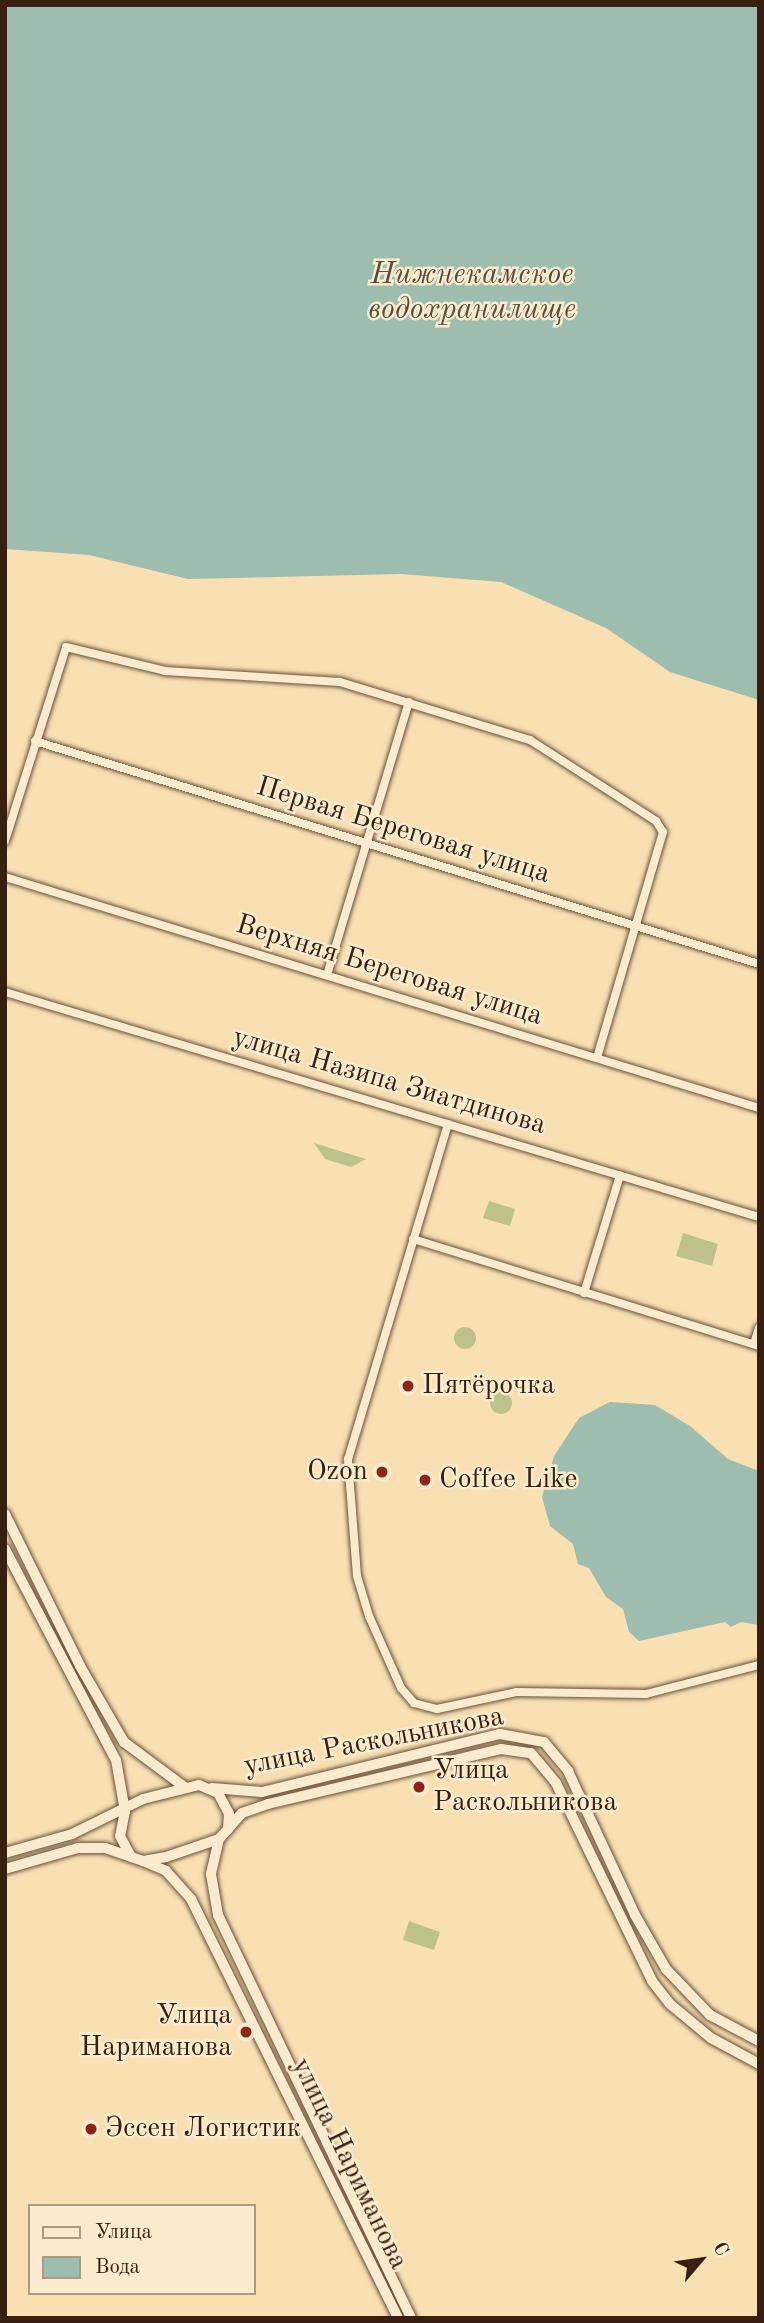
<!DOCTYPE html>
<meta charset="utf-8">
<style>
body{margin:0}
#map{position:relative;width:764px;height:2323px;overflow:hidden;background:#f8e0b3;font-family:"Old Standard TT",serif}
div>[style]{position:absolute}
.green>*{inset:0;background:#bdc28c}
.round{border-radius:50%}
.water>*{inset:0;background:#9dbdae}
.roads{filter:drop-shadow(0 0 2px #68503a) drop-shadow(0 0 2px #68503a)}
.minor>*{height:8px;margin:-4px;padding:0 4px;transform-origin:4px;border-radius:4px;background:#faebce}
.tertiary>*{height:10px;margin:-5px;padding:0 5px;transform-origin:5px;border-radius:5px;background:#faebce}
.secondary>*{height:10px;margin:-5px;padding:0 5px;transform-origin:5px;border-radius:5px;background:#faebce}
.dots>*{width:19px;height:19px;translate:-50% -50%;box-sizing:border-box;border:4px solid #faebce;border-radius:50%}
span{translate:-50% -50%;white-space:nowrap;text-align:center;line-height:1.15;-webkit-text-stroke:5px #faebce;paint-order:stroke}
.street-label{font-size:28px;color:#382011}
.poi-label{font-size:28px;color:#382011}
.left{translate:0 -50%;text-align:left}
.right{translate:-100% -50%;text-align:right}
.water-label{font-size:30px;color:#564f40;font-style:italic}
.frame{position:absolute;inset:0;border:7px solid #382011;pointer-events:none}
.legend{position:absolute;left:28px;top:2204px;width:228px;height:91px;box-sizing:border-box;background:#faebce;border:2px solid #ac9a82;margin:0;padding:9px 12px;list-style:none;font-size:21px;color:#382011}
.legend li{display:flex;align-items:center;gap:14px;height:35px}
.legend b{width:35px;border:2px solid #ac9a82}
.north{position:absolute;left:666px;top:2225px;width:70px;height:70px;-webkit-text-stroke:5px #faebce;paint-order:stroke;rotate:61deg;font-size:19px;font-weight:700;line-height:28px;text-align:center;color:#382011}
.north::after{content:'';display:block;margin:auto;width:24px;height:32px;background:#382011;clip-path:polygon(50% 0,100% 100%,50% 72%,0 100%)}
</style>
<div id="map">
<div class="green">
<div style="clip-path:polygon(314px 1143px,366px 1159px,351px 1167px,325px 1159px)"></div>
<div style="clip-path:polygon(489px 1201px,515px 1209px,510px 1226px,483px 1218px)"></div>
<div style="clip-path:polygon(683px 1233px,718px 1244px,712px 1266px,676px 1256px)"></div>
<div class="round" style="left:454px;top:1327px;width:22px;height:22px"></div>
<div class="round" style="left:490px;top:1392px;width:22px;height:22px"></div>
<div style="clip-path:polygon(409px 1921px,440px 1932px,434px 1950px,403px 1940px)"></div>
</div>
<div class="water">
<div style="clip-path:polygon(5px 5px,759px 5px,759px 700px,670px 672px,606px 628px,501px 582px,401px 574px,188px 579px,89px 555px,5px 549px)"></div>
<div style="clip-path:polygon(610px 1402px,655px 1405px,690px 1426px,728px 1459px,759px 1471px,759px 1625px,741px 1622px,731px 1627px,725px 1622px,639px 1641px,629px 1632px,623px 1609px,606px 1597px,589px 1568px,578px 1564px,573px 1544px,550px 1526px,542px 1497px,554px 1456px,579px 1418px)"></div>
</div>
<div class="roads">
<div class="minor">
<div style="left:35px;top:741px;width:758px;rotate:17.12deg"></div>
<div style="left:5px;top:841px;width:203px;rotate:-72.5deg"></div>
<div style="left:66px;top:647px;width:102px;rotate:13.6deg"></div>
<div style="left:165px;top:671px;width:175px;rotate:3.6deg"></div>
<div style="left:340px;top:682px;width:199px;rotate:17deg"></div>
<div style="left:530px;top:740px;width:150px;rotate:32.7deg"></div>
<div style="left:656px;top:821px;width:13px;rotate:58deg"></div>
<div style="left:663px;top:832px;width:234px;rotate:106.3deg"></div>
<div style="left:5px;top:877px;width:789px;rotate:17.03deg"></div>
<div style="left:327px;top:975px;width:285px;rotate:-73.3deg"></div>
<div style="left:5px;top:992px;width:787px;rotate:16.62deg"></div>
<div style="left:448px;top:1124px;width:350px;rotate:106.6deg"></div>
<div style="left:348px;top:1459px;width:117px;rotate:85.6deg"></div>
<div style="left:357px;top:1576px;width:42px;rotate:73.3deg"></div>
<div style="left:369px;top:1616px;width:79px;rotate:66deg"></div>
<div style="left:401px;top:1688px;width:20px;rotate:49deg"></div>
<div style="left:414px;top:1703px;width:24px;rotate:15deg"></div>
<div style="left:437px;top:1709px;width:82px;rotate:-12deg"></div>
<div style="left:517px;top:1692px;width:129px;rotate:0.9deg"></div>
<div style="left:646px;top:1694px;width:117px;rotate:-14.4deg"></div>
<div style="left:413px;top:1239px;width:362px;rotate:17.2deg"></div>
<div style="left:584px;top:1293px;width:123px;rotate:-73deg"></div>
<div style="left:754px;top:1344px;width:17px;rotate:-73deg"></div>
</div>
<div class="tertiary">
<div style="left:212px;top:1788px;width:50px;rotate:4.6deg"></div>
<div style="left:262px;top:1792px;width:245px;rotate:-13.7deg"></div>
<div style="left:500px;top:1734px;width:45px;rotate:10.3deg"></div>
<div style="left:544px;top:1742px;width:38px;rotate:50deg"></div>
<div style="left:568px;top:1771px;width:159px;rotate:65deg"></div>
<div style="left:635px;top:1915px;width:62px;rotate:60.1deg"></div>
<div style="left:666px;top:1969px;width:64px;rotate:46.3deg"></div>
<div style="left:710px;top:2015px;width:55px;rotate:28deg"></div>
<div style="left:228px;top:1829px;width:21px;rotate:-49deg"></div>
<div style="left:242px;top:1813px;width:28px;rotate:-19deg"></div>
<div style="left:268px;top:1804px;width:239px;rotate:-13.3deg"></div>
<div style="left:501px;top:1749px;width:30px;rotate:8deg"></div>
<div style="left:531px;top:1753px;width:39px;rotate:50deg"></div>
<div style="left:556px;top:1783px;width:220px;rotate:64.1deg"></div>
<div style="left:652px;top:1981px;width:29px;rotate:52deg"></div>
<div style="left:670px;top:2004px;width:53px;rotate:39.7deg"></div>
<div style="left:711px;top:2038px;width:55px;rotate:28.4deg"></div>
</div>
<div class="secondary">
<div style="left:5px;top:1514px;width:169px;rotate:63.7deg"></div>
<div style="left:80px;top:1666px;width:88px;rotate:59.9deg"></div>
<div style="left:124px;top:1742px;width:77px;rotate:36.6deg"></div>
<div style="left:5px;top:1549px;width:238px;rotate:62.3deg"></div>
<div style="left:116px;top:1760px;width:52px;rotate:80deg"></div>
<div style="left:125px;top:1811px;width:25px;rotate:101deg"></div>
<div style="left:120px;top:1836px;width:21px;rotate:62deg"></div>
<div style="left:219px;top:1839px;width:36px;rotate:103deg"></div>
<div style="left:211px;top:1874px;width:42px;rotate:80.3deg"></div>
<div style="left:218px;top:1915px;width:447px;rotate:64.4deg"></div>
<div style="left:5px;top:1853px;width:70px;rotate:-15.8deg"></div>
<div style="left:72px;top:1834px;width:79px;rotate:-26.2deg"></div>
<div style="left:143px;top:1799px;width:58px;rotate:-14deg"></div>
<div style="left:199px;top:1785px;width:21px;rotate:23deg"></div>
<div style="left:218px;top:1793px;width:24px;rotate:62deg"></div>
<div style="left:229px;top:1814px;width:15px;rotate:94deg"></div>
<div style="left:228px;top:1829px;width:13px;rotate:132deg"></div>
<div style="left:219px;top:1839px;width:56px;rotate:161.2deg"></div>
<div style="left:166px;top:1857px;width:23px;rotate:170deg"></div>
<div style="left:143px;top:1861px;width:40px;rotate:-161.1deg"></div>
<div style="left:105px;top:1848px;width:27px;rotate:180deg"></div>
<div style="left:78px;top:1848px;width:76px;rotate:164deg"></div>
<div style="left:143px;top:1861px;width:25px;rotate:23deg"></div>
<div style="left:166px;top:1871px;width:38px;rotate:48deg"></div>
<div style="left:191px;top:1899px;width:467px;rotate:63.7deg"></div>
</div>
</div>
<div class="dots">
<div style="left:408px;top:1386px;background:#8f2418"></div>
<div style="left:382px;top:1472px;background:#8f2418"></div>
<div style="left:425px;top:1480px;background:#8f2418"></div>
<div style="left:419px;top:1787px;background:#8f2418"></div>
<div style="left:246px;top:2032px;background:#8f2418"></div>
<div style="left:91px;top:2129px;background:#8f2418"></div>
</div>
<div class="street-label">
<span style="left:403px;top:831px;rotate:17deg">Первая Береговая улица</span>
<span style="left:389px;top:971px;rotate:17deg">Верхняя Береговая улица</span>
<span style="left:389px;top:1082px;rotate:16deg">улица Назипа Зиатдинова</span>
<span style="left:374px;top:1742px;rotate:-11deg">улица Раскольникова</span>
<span style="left:349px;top:2164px;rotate:64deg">улица Нариманова</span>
</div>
<div class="poi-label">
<span class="left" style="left:422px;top:1386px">Пятёрочка</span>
<span class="right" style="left:368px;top:1472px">Ozon</span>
<span class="left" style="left:439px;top:1480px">Coffee Like</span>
<span class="left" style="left:433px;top:1787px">Улица<br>Раскольникова</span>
<span class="right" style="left:232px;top:2032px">Улица<br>Нариманова</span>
<span class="left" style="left:105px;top:2129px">Эссен Логистик</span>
</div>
<div class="water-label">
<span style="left:472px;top:292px">Нижнекамское<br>водохранилище</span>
</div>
<div class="frame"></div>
<ul class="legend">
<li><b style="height:9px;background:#faebce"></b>Улица</li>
<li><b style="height:19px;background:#9dbdae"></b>Вода</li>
</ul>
<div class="north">С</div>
</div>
